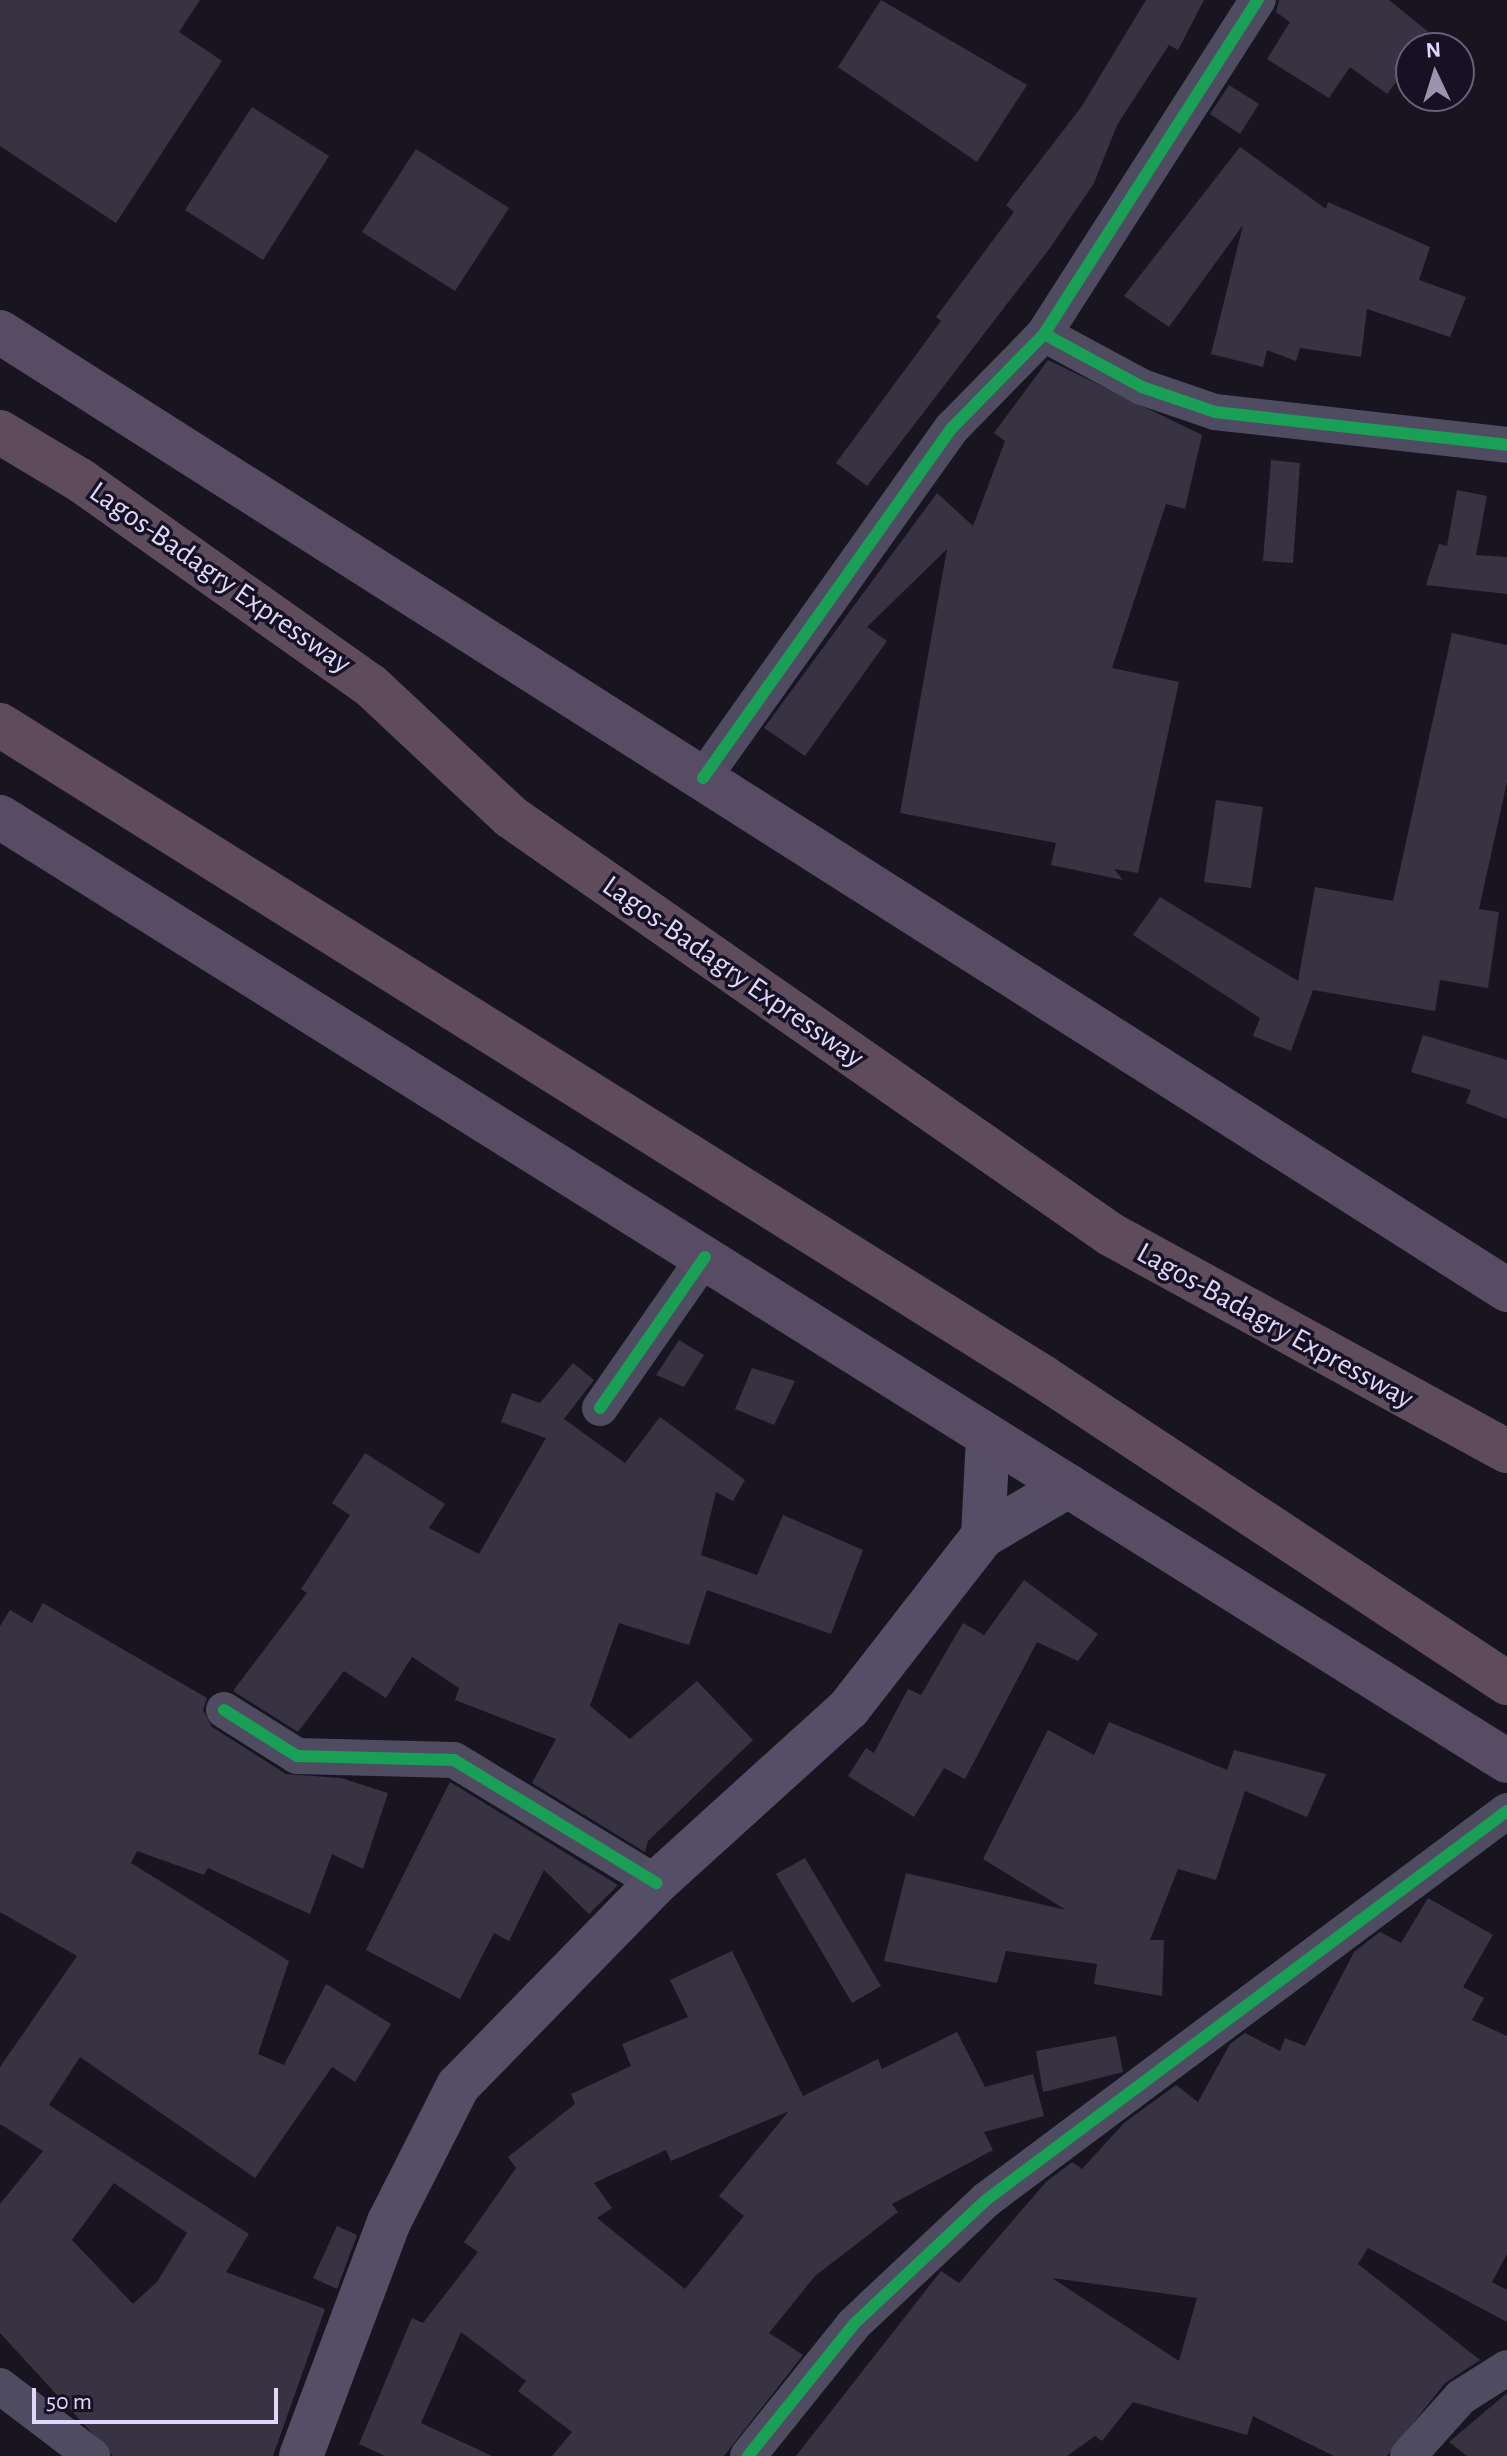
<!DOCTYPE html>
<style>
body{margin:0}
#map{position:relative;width:1507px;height:2456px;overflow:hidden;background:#181520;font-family:"Alegreya Sans",sans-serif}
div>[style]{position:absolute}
.building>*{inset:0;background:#383342}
.street>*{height:36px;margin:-18px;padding:0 18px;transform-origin:18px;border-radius:18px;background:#4f4b60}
.secondary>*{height:44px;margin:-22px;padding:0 22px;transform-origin:22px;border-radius:22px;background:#544e66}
.primary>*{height:44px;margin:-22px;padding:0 22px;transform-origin:22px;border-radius:22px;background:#584c64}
.highway>*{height:44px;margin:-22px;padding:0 22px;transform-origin:22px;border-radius:22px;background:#5e4c5d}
.cycleway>*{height:12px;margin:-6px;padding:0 6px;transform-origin:6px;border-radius:6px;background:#1a9f57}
span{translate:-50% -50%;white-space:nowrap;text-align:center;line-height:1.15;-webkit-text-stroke:7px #171124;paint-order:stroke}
.street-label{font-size:30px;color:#e1d7fc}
.north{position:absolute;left:1395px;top:32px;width:80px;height:80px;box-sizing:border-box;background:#171124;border:2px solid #68607a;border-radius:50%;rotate:356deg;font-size:22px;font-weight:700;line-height:32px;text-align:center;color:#e1d7fc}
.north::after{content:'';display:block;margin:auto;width:28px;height:36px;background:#9b93af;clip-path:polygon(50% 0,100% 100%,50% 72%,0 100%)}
.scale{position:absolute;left:32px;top:2388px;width:246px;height:36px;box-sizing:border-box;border:4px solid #e1d7fc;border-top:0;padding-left:10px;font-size:24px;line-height:28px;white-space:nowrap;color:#e1d7fc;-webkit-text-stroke:6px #171124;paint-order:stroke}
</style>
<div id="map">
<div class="building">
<div style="clip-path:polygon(0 0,200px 0,179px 32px,222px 61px,116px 223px,0 146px)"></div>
<div style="clip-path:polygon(881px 0,1027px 85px,977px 162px,838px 67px)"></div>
<div style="clip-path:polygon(1146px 0,1204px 0,1178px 50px,1169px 45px,1117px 125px,1094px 183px,1050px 248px,867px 486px,836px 463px,941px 321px,936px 317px,1014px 212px,1006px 205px,1082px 106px)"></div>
<div style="clip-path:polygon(1279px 0,1389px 0,1448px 48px,1411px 48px,1411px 62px,1387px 94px,1350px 67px,1329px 98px,1267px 59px,1290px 22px,1276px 12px)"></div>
<div style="clip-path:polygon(1229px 85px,1259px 104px,1240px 134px,1210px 114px)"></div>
<div style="clip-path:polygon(252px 107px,329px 156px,263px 260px,185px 210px)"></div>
<div style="clip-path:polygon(1240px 147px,1326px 209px,1328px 202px,1430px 247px,1419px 280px,1466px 297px,1450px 337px,1367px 309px,1361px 357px,1300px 348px,1296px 361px,1267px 350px,1263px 367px,1211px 354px,1243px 225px,1169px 327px,1124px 296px)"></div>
<div style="clip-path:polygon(416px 149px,509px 208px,455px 291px,362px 232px)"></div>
<div style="clip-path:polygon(1048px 360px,1202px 435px,1185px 509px,1166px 504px,1112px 668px,1179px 682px,1138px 873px,1114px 869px,1123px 880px,1051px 865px,1056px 843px,900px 813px,947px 549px,867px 627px,887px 641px,805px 756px,764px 728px,937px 493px,973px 526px,1005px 441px,994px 433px)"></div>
<div style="clip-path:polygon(1271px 460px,1300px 463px,1293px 563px,1263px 561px)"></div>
<div style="clip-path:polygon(1457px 490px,1487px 496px,1476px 555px,1507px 557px,1507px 594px,1426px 585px,1439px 544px,1447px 546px)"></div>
<div style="clip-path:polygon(1452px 633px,1507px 645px,1507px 782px,1479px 909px,1499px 912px,1488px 988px,1440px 980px,1435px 1011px,1313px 990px,1291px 1051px,1253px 1036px,1260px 1018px,1133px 935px,1160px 897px,1298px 981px,1315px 887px,1393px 901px)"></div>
<div style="clip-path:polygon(1216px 800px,1263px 807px,1251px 888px,1204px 882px)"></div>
<div style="clip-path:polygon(1423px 1035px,1507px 1060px,1507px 1119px,1466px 1103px,1471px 1090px,1411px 1072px)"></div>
<div style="clip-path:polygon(679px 1340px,704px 1355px,684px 1387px,656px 1375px)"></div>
<div style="clip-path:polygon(573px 1363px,594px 1380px,564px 1419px,625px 1463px,660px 1417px,745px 1480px,733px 1501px,716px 1492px,701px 1555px,757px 1575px,783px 1515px,863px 1550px,831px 1634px,707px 1590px,689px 1645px,619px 1623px,590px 1706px,630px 1739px,697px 1681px,753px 1740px,648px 1841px,645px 1852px,532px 1783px,556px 1739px,455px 1700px,459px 1688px,412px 1657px,386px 1698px,344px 1671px,298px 1732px,233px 1691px,307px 1593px,301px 1589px,350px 1515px,332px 1503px,365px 1453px,445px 1504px,429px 1528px,479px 1554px,546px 1438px,501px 1422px,512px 1393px,540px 1403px)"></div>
<div style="clip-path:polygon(752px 1368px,795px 1381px,774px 1425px,735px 1409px)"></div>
<div style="clip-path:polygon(1024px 1580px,1098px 1634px,1078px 1661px,1037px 1642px,965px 1779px,944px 1768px,914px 1817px,848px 1776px,866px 1748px,874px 1753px,908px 1689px,921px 1695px,963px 1623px,984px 1635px)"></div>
<div style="clip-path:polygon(evenodd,43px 1603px,207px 1698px,203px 1710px,212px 1727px,286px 1774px,341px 1778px,388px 1793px,363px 1869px,332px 1854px,310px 1914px,208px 1868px,204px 1875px,137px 1851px,131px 1863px,289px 1961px,258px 2054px,284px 2065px,326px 1984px,391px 2024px,355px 2082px,332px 2067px,255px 2178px,80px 2057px,49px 2105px,249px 2234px,226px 2272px,325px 2309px,273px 2456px,113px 2456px,0 2333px,0 2204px,43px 2151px,0 2124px,0 2067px,77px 1956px,0 1912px,0 1626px,10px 1610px,32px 1623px,43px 1603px,114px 2183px,187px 2233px,157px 2282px,133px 2304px,72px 2240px,114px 2183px)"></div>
<div style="clip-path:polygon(1109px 1722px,1227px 1770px,1234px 1750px,1326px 1774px,1307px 1817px,1245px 1791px,1216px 1880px,1178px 1869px,1150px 1940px,1164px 1940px,1162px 1996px,1094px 1984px,1097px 1964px,1006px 1951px,997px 1983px,884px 1961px,906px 1873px,1066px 1910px,983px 1859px,1048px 1730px,1094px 1755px)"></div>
<div style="clip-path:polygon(450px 1782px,618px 1885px,589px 1914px,544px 1870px,509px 1941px,494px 1933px,460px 1999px,366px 1950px)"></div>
<div style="clip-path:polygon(805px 1858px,881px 1986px,852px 2003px,776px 1874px)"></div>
<div style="clip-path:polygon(evenodd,1428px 1898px,1493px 1935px,1463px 1987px,1484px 1998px,1472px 2020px,1507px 2036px,1507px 2254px,1492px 2282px,1507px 2290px,1507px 2322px,1368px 2248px,1358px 2264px,1480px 2360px,1445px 2383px,1387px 2456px,1334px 2456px,1253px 2416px,1247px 2435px,1133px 2402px,1102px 2441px,1095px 2436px,1067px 2456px,796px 2456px,941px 2271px,959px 2283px,1046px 2182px,1072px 2162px,1082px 2169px,1124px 2123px,1176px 2085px,1198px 2102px,1230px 2044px,1245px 2033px,1280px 2051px,1285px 2038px,1305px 2046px,1354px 1952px,1380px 1932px,1401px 1943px,1428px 1898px,1052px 2278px,1197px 2298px,1179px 2361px,1052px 2278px)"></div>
<div style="clip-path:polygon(evenodd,732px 1951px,803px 2096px,878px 2059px,882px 2069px,957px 2032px,985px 2087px,1033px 2074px,1044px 2116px,984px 2132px,993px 2150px,892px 2204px,898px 2212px,815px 2276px,769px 2333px,803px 2355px,724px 2456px,552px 2456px,572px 2432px,518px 2391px,526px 2381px,461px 2332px,421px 2423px,492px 2456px,385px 2456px,359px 2444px,412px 2318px,423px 2323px,478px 2252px,464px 2242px,516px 2168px,508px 2157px,575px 2104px,571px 2094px,631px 2066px,622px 2044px,688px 2017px,670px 1980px,732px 1951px,789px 2111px,719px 2196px,744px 2216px,685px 2289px,597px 2218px,612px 2208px,594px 2183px,666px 2150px,671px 2161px,789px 2111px)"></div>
<div style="clip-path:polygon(1116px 2036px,1123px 2072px,1043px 2092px,1036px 2051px)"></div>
<div style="clip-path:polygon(337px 2226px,357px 2235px,337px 2289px,313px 2278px)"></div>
<div style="clip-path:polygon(1507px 2393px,1507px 2456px,1467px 2456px,1449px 2442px)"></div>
</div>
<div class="street">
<div style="left:1044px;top:334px;width:111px;rotate:28.4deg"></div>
<div style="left:1142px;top:387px;width:77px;rotate:18.9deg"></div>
<div style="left:1215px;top:412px;width:294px;rotate:6.4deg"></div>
<div style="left:703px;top:778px;width:430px;rotate:-54.6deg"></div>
<div style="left:952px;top:428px;width:132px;rotate:-45.6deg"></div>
<div style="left:1044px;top:334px;width:397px;rotate:-57.4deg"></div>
<div style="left:600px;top:1408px;width:184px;rotate:-55.2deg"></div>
<div style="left:224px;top:1710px;width:86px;rotate:32.2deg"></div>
<div style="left:297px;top:1756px;width:157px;rotate:1.5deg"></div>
<div style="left:454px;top:1760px;width:237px;rotate:31.3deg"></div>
<div style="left:0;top:2386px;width:116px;rotate:37.3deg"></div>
<div style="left:748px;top:2456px;width:169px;rotate:-51.2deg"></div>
<div style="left:854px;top:2324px;width:181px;rotate:-43.2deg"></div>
<div style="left:986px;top:2200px;width:650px;rotate:-36.75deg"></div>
<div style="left:1408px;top:2456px;width:79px;rotate:-48.1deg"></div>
<div style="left:1461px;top:2397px;width:54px;rotate:-32.2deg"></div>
</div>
<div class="secondary">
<div style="left:983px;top:1536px;width:100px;rotate:-87.1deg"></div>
<div style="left:301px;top:2456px;width:250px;rotate:-69.4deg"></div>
<div style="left:389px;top:2222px;width:153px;rotate:-63.1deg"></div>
<div style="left:458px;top:2086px;width:284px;rotate:-45.7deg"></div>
<div style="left:656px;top:1883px;width:261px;rotate:-42.2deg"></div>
<div style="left:849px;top:1708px;width:218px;rotate:-52.1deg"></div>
<div style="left:983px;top:1536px;width:99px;rotate:-30.5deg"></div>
</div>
<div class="primary">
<div style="left:0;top:332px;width:1786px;rotate:32.44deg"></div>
<div style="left:0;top:817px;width:1778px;rotate:32.06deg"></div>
</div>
<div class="highway">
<div style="left:0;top:432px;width:93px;rotate:31deg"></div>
<div style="left:80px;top:480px;width:355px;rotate:35.3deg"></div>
<div style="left:370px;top:685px;width:193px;rotate:43.1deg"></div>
<div style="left:511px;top:817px;width:730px;rotate:34.84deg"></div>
<div style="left:1110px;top:1234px;width:452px;rotate:28.7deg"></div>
<div style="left:0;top:725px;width:1230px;rotate:32.01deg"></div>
<div style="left:1043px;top:1377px;width:556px;rotate:33.4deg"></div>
</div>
<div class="cycleway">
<div style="left:1044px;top:334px;width:111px;rotate:28.4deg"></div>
<div style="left:1142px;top:387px;width:77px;rotate:18.9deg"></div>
<div style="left:1215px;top:412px;width:294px;rotate:6.4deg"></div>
<div style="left:703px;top:778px;width:430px;rotate:-54.6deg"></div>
<div style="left:952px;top:428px;width:132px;rotate:-45.6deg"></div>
<div style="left:1044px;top:334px;width:397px;rotate:-57.4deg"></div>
<div style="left:600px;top:1408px;width:184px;rotate:-55.2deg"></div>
<div style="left:224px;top:1710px;width:86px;rotate:32.2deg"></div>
<div style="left:297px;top:1756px;width:157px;rotate:1.5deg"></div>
<div style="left:454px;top:1760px;width:237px;rotate:31.3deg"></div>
<div style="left:748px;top:2456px;width:169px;rotate:-51.2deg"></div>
<div style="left:854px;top:2324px;width:181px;rotate:-43.2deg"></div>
<div style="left:986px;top:2200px;width:650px;rotate:-36.75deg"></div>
</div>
<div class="street-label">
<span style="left:220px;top:578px;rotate:35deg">Lagos-Badagry Expressway</span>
<span style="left:733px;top:972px;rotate:35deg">Lagos-Badagry Expressway</span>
<span style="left:1275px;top:1326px;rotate:29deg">Lagos-Badagry Expressway</span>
</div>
<div class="north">N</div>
<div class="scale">50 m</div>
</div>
